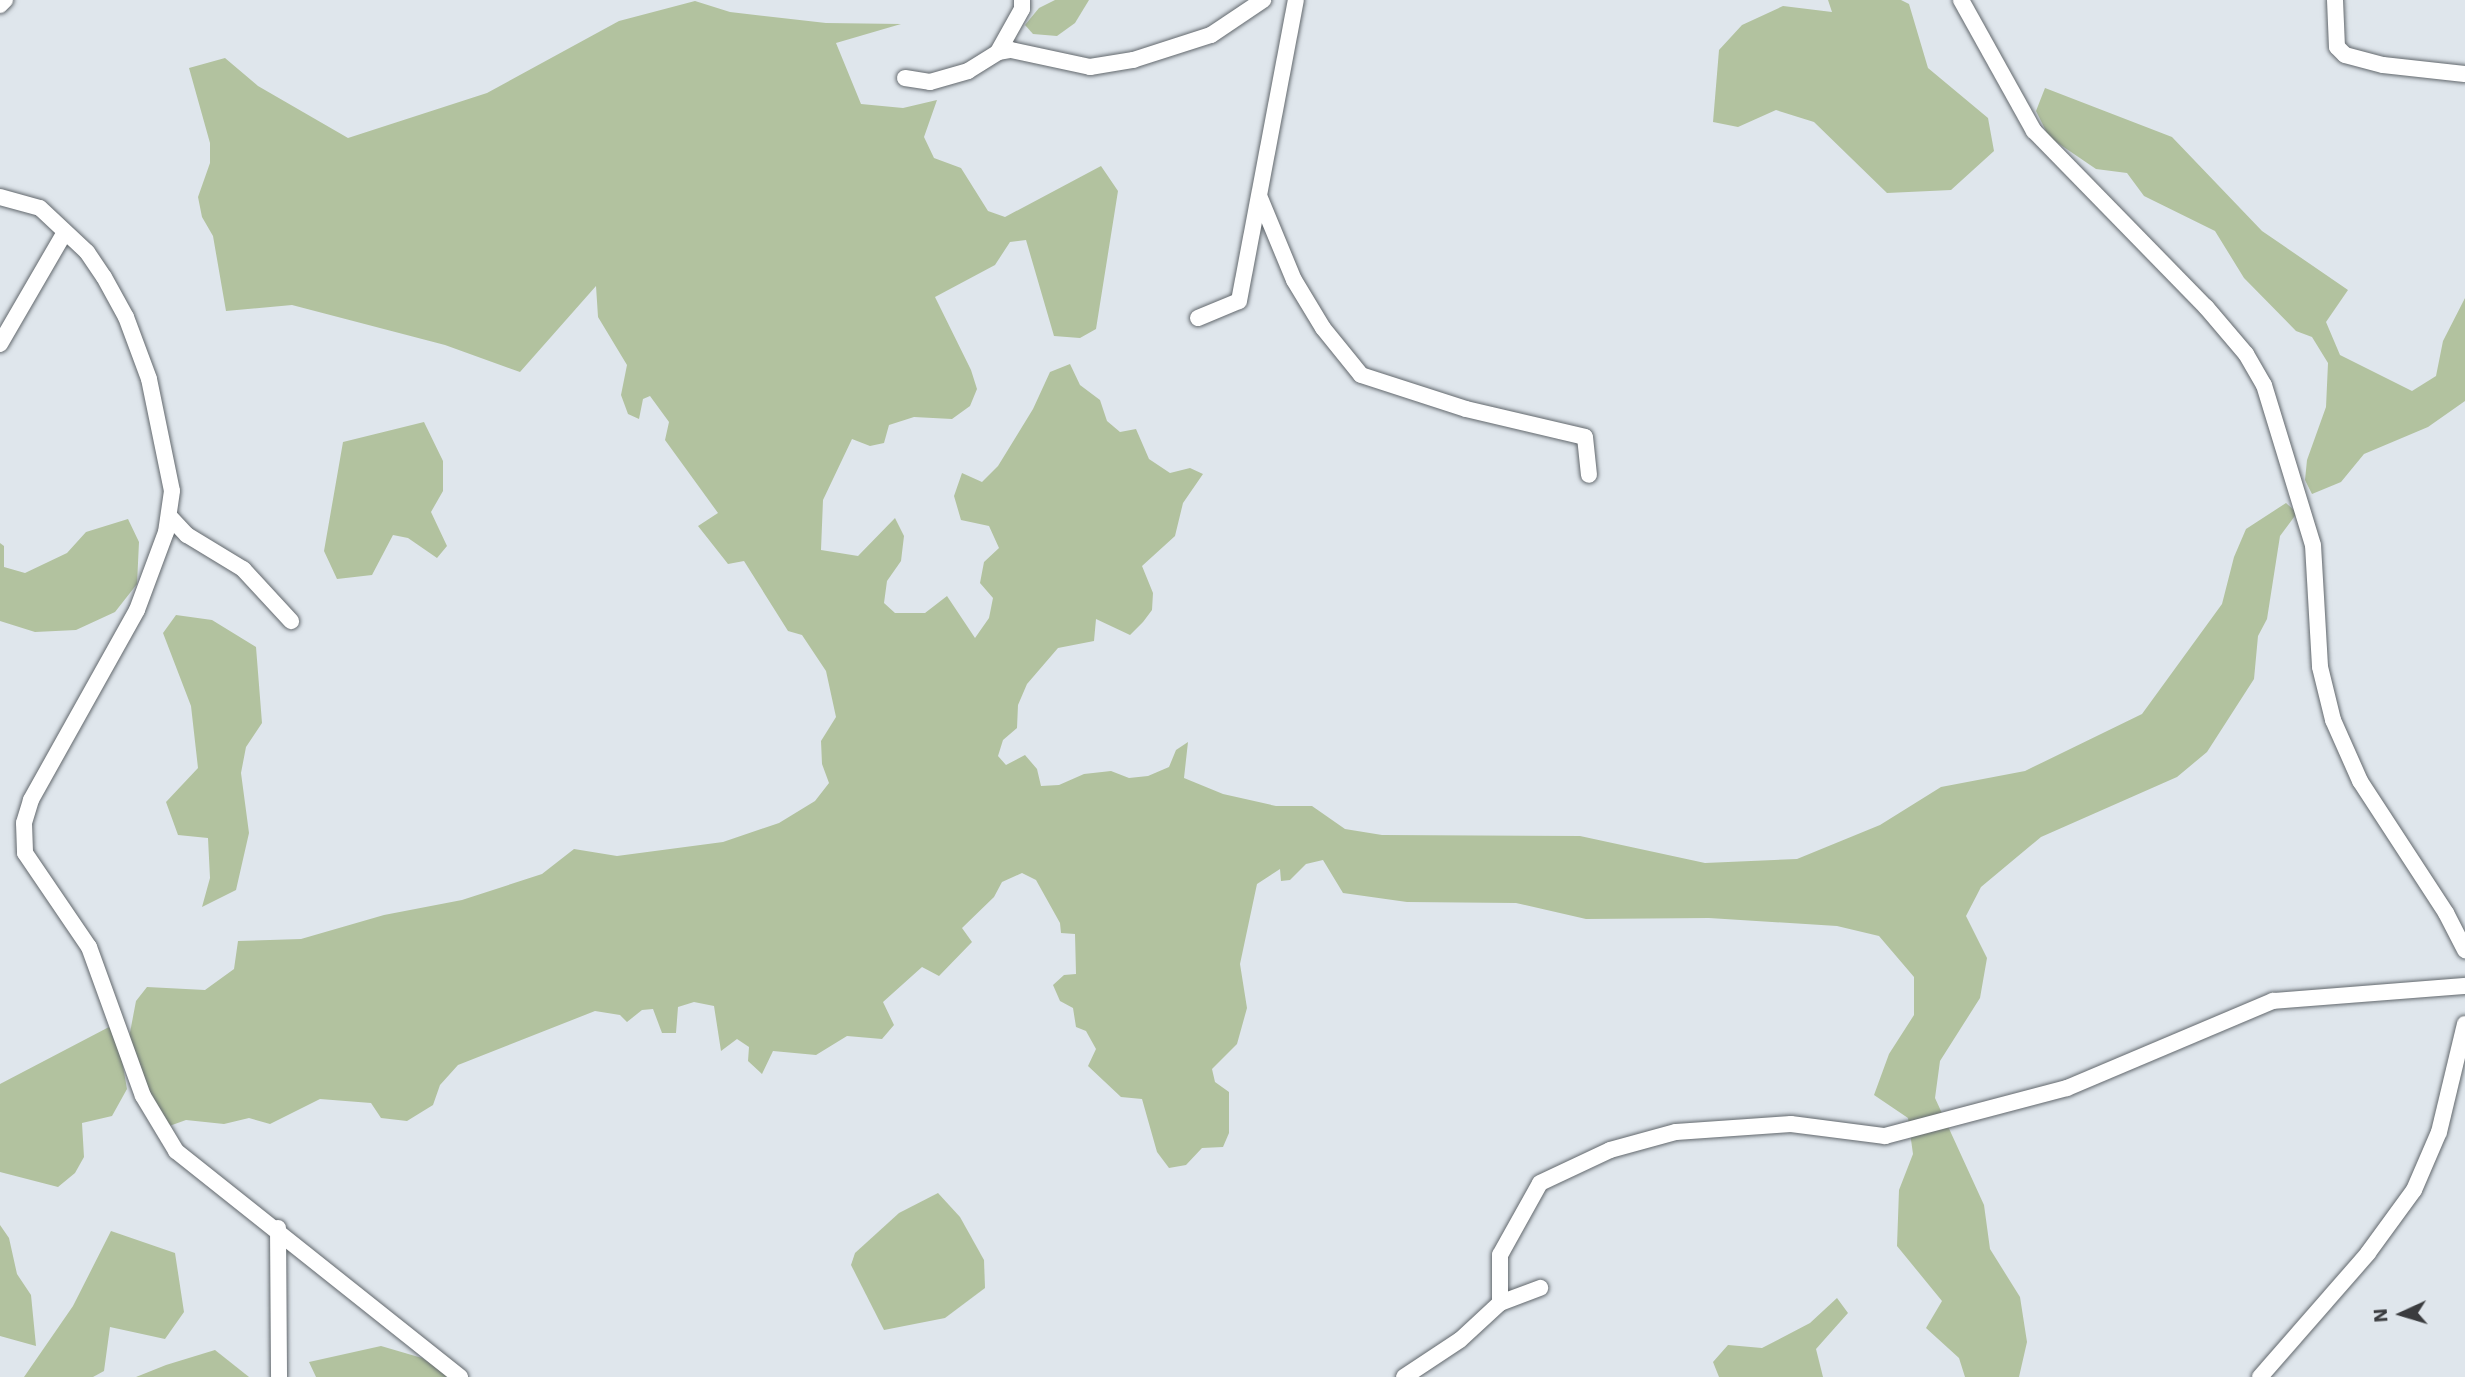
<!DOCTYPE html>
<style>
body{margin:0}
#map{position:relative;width:2465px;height:1377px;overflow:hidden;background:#dfe6ec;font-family:"Work Sans",sans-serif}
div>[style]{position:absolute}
.green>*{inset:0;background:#b2c29f}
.roads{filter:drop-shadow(0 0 2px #62686d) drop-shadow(0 0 2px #62686d)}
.minor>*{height:16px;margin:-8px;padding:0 8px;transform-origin:8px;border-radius:8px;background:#fff}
span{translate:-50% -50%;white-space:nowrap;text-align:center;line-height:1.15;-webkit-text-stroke:7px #dfe6ec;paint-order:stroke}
.north{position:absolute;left:2367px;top:1279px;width:70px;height:70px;-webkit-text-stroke:5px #dfe6ec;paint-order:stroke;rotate:266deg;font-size:19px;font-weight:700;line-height:28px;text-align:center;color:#3a3c3f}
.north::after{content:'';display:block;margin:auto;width:24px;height:32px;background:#3a3c3f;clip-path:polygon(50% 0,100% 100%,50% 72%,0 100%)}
</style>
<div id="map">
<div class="green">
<div style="clip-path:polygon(1055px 0,1089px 0,1075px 23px,1057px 36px,1033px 34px,1025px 25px,1039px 8px)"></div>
<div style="clip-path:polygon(1828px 0,1901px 0,1909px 4px,1928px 68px,1988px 118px,1994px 151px,1951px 190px,1887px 193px,1814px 122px,1776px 110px,1738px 127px,1713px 122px,1719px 50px,1742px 25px,1783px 6px,1832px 12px)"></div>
<div style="clip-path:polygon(695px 1px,730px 12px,826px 23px,901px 24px,836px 43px,861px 104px,903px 108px,937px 100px,924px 137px,934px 158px,961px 168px,988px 211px,1005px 217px,1101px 166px,1118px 191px,1096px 329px,1080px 338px,1054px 336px,1026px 240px,1010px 242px,995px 265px,935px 297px,971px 370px,977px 389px,970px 406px,952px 419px,914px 417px,889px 425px,884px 443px,870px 446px,852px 439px,823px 500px,821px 550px,858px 556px,895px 518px,904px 536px,901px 561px,887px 581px,884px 603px,895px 613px,925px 613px,947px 596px,975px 638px,989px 618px,993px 598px,980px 583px,984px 562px,999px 548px,989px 526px,961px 520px,954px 496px,962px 473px,982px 482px,998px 466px,1033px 409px,1050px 372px,1070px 364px,1080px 385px,1100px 400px,1107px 421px,1120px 432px,1136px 429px,1149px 459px,1170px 473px,1190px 468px,1203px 474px,1183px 503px,1175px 536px,1142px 566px,1153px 593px,1152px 610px,1143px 622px,1130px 635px,1096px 619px,1094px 641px,1058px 648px,1027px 684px,1018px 705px,1017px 728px,1003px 740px,998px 756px,1006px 765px,1025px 755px,1037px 769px,1041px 786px,1059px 785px,1084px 774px,1111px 771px,1129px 778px,1148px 776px,1169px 767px,1176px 750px,1188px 742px,1184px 778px,1223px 794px,1276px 806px,1312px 806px,1345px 829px,1382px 835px,1580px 836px,1705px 863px,1797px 859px,1880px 825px,1941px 787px,2025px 771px,2142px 714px,2222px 604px,2234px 557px,2246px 529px,2286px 503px,2297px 513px,2280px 536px,2267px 619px,2258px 636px,2254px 679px,2207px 752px,2177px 777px,2041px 837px,1981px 887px,1966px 916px,1987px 958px,1980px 998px,1940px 1061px,1935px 1098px,1984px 1205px,1990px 1249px,2020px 1297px,2027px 1342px,2019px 1377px,1965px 1377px,1959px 1358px,1926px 1328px,1942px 1301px,1897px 1246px,1899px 1190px,1913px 1154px,1908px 1118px,1874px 1095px,1889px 1054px,1914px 1015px,1914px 977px,1879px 936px,1837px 926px,1709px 918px,1586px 919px,1516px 903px,1407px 902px,1343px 893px,1323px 860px,1306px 864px,1290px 880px,1281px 881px,1280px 869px,1257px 884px,1240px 964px,1247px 1008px,1237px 1044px,1212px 1069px,1215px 1082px,1229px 1092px,1229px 1133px,1223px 1147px,1202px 1148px,1186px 1165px,1169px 1168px,1157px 1152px,1142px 1099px,1121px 1097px,1088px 1066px,1096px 1049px,1086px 1031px,1076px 1027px,1073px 1008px,1060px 1001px,1053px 985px,1064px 975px,1076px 974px,1075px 934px,1061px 933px,1060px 923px,1036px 880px,1022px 873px,1002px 882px,994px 897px,962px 928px,972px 942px,939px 976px,922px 967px,883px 1002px,894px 1025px,882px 1039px,847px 1036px,816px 1055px,773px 1051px,762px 1074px,748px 1061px,749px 1047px,737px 1039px,721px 1051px,714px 1006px,694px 1002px,678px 1007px,676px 1033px,662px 1033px,653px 1009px,642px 1010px,627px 1022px,620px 1015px,595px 1011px,458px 1065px,440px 1085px,433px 1105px,407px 1121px,381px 1118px,371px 1103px,320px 1099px,270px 1124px,249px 1118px,224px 1124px,186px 1120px,161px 1129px,128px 1043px,136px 1001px,147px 987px,205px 990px,234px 969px,238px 941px,301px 939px,384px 915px,462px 900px,542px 874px,574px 849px,617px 856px,723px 842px,779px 823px,815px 801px,829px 783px,822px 764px,821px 741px,836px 717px,826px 671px,802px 635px,788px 631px,744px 561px,728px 564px,698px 526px,718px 513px,665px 440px,669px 422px,650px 396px,643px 399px,639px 419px,628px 414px,621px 395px,627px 365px,598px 317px,596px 286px,520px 372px,445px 345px,292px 305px,226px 311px,213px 236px,202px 217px,198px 197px,210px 163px,210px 143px,189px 68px,225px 58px,258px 86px,348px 138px,487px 93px,619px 21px)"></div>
<div style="clip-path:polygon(2045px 88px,2172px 137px,2262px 231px,2348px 290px,2326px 322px,2340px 355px,2412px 391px,2436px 376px,2443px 341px,2465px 298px,2465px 401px,2428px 427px,2364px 454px,2341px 482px,2312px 494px,2305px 480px,2307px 460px,2326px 407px,2328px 363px,2312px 337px,2296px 331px,2244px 278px,2215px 231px,2144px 196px,2127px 173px,2096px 169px,2049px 137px,2036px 111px)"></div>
<div style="clip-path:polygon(424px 422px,443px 461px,443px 491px,431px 512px,447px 546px,437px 558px,408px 538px,393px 535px,372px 575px,337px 579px,324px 551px,343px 442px)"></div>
<div style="clip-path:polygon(128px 519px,139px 542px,137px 584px,115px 612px,76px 630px,35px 632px,0 621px,0 543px,4px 546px,4px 567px,25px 573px,67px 553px,86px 532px)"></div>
<div style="clip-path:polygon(176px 615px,212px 620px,256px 647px,262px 723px,246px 747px,241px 773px,249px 833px,236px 890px,202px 907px,210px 878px,208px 838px,178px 835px,166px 802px,198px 768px,191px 706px,163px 633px)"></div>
<div style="clip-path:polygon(109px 1027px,119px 1043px,127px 1089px,112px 1116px,82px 1123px,84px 1157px,75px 1173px,58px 1187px,0 1172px,0 1084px)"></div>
<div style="clip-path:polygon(938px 1193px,960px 1217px,984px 1260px,985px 1288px,945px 1318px,884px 1330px,851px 1265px,855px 1253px,899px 1213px)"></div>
<div style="clip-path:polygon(0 1225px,9px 1238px,17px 1274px,31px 1295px,36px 1346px,0 1336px)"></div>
<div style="clip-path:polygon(111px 1231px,175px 1253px,184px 1312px,165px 1339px,110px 1327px,104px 1371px,93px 1377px,24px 1377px,73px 1306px)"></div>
<div style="clip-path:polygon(1837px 1298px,1848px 1313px,1816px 1349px,1823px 1377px,1719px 1377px,1713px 1362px,1728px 1345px,1762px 1348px,1810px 1323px)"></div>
<div style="clip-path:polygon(381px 1346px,422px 1358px,451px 1377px,316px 1377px,309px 1362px)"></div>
<div style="clip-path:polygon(215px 1350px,249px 1377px,136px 1377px,166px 1365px)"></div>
</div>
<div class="roads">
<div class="minor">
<div style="left:1022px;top:0;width:9px;rotate:90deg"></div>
<div style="left:1022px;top:9px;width:49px;rotate:119.2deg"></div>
<div style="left:998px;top:52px;width:13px;rotate:-9deg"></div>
<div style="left:1011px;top:50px;width:81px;rotate:12.1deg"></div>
<div style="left:1090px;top:67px;width:44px;rotate:-9.2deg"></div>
<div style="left:1133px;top:60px;width:82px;rotate:-17.8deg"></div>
<div style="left:1211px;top:35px;width:63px;rotate:-33.9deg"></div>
<div style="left:1961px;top:0;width:150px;rotate:60.9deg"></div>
<div style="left:2034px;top:131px;width:246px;rotate:45.7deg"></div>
<div style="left:2206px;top:307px;width:62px;rotate:49.6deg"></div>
<div style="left:2246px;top:354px;width:36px;rotate:60deg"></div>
<div style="left:2264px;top:385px;width:167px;rotate:73deg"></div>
<div style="left:2313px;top:545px;width:122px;rotate:86.7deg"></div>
<div style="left:2320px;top:667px;width:55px;rotate:76.2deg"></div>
<div style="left:2333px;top:720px;width:67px;rotate:66.1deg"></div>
<div style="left:2360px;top:781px;width:158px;rotate:56.9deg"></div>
<div style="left:2446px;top:913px;width:42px;rotate:62.8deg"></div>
<div style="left:2335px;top:0;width:47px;rotate:87.6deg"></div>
<div style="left:2337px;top:47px;width:11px;rotate:45deg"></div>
<div style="left:2345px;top:55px;width:39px;rotate:15deg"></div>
<div style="left:2383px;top:65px;width:82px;rotate:6.3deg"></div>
<div style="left:0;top:5px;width:7px;rotate:-45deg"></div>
<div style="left:905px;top:78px;width:25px;rotate:9deg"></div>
<div style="left:930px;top:82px;width:40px;rotate:-16deg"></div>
<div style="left:968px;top:71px;width:36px;rotate:-32deg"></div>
<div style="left:0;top:197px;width:41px;rotate:15.4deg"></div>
<div style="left:40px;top:208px;width:64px;rotate:43.1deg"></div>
<div style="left:87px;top:252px;width:30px;rotate:56deg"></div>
<div style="left:104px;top:277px;width:46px;rotate:61.2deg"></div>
<div style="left:126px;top:317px;width:66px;rotate:69.6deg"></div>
<div style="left:149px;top:379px;width:114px;rotate:78.4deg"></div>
<div style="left:172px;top:491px;width:41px;rotate:98.3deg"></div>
<div style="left:166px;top:532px;width:83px;rotate:110.4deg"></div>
<div style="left:137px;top:610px;width:218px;rotate:119.2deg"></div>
<div style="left:31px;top:800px;width:24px;rotate:107deg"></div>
<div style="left:24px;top:823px;width:30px;rotate:88deg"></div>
<div style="left:25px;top:853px;width:114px;rotate:55.8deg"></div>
<div style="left:89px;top:947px;width:158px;rotate:70.1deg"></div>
<div style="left:143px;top:1096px;width:64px;rotate:59deg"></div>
<div style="left:176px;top:1151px;width:363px;rotate:38.5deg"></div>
<div style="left:1260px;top:198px;width:89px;rotate:67.5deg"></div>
<div style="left:1294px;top:280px;width:56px;rotate:58.9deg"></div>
<div style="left:1323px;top:328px;width:60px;rotate:51deg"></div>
<div style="left:1361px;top:375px;width:110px;rotate:17.9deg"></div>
<div style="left:1466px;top:409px;width:122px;rotate:13.2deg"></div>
<div style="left:1585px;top:437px;width:38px;rotate:84deg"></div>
<div style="left:1198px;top:318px;width:44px;rotate:-22.5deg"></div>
<div style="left:1239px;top:301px;width:306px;rotate:-79.3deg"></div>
<div style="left:0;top:344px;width:129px;rotate:-59.9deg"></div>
<div style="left:170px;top:517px;width:25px;rotate:47deg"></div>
<div style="left:187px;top:535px;width:66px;rotate:31.3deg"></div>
<div style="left:243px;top:569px;width:71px;rotate:47.3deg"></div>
<div style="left:278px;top:1228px;width:149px;rotate:89.6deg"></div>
<div style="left:1500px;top:1303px;width:48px;rotate:-90deg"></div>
<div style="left:1500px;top:1255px;width:82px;rotate:-60.9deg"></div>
<div style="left:1540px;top:1183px;width:77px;rotate:-25.2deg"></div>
<div style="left:1610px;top:1150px;width:68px;rotate:-15.3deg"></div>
<div style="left:1676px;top:1132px;width:115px;rotate:-4deg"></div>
<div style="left:1791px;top:1124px;width:95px;rotate:7.3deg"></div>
<div style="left:1885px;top:1136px;width:188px;rotate:-14.8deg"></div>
<div style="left:2067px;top:1088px;width:224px;rotate:-22.9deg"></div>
<div style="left:2273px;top:1001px;width:193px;rotate:-4.5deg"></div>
<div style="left:1404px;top:1377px;width:67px;rotate:-33.5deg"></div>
<div style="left:1460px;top:1340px;width:54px;rotate:-42.8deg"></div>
<div style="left:1500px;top:1303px;width:43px;rotate:-20.6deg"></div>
<div style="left:2260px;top:1377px;width:164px;rotate:-48.9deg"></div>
<div style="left:2368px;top:1253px;width:78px;rotate:-53.9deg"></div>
<div style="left:2414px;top:1190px;width:63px;rotate:-66.7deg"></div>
<div style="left:2439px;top:1132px;width:111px;rotate:-76.5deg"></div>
</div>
</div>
<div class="north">N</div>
</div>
